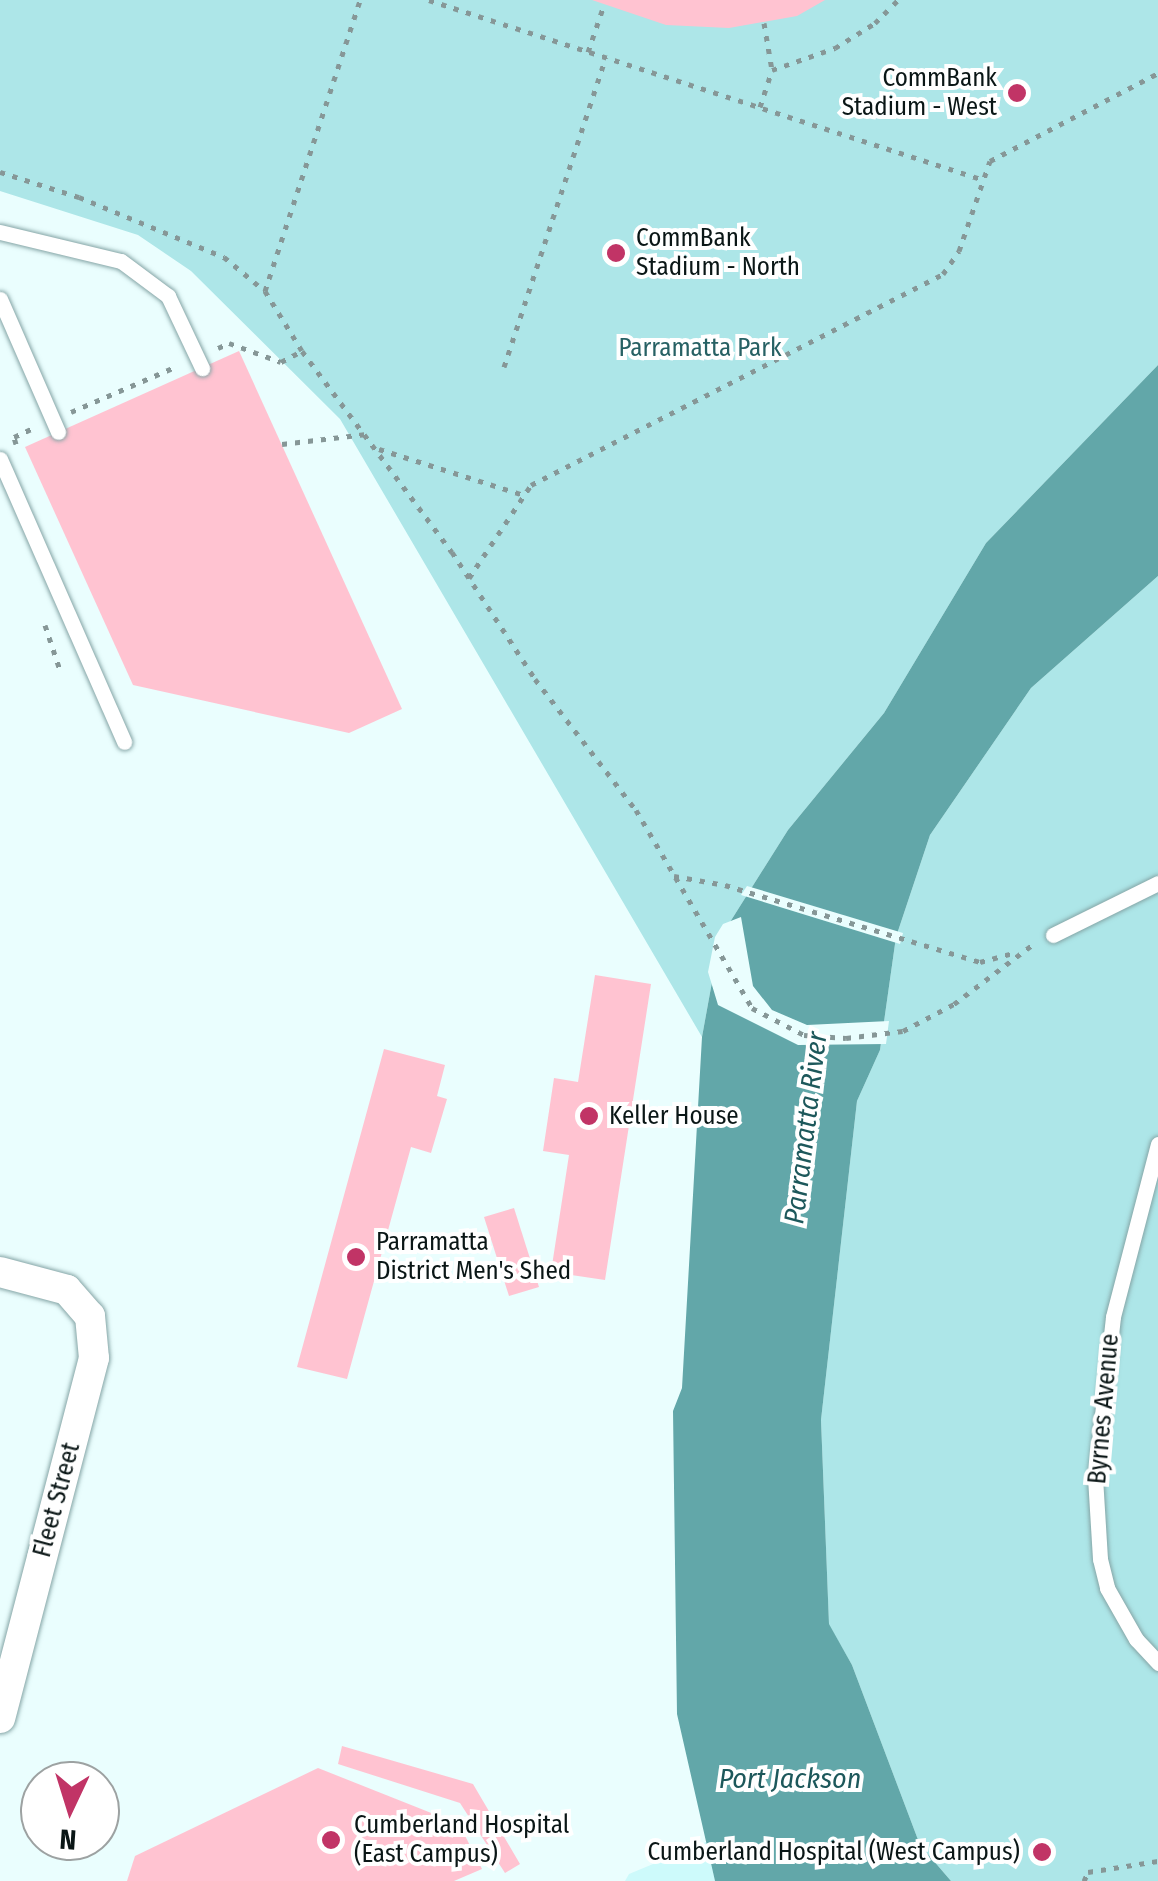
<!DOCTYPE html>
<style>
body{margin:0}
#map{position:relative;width:1158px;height:1881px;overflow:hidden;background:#eafefe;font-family:"Fira Sans Condensed",sans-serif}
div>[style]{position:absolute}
.built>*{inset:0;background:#cdfafb}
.green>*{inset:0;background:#ade6e8}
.water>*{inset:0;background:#62a7a9}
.pier>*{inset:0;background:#eafefe}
.building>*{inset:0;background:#ffc3d1}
.path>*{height:5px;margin-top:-2.5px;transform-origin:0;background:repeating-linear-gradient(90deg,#869797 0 5px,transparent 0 13px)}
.roads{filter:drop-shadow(0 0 2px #85a5a6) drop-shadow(0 0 2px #85a5a6)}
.service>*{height:15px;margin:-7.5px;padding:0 7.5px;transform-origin:7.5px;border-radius:7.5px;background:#fff}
.minor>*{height:30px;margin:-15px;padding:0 15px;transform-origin:15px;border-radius:15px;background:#fff}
.dots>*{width:28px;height:28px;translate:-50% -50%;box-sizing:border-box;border:5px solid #fff;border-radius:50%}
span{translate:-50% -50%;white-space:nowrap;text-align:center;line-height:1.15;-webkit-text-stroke:8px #fff;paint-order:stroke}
.poi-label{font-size:25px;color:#0a1616}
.right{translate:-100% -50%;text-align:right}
.left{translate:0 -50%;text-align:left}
.park-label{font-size:25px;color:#276164}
.street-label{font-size:25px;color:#0a1616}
.water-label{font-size:28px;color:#1d585b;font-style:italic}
.north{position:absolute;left:20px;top:1761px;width:100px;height:100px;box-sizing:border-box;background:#fff;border:2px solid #9da2a2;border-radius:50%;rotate:184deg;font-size:28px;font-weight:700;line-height:40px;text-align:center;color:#0a1616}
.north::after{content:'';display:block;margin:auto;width:35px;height:45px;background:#c13466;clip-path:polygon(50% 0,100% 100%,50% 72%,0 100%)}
</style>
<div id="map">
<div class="built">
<div style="clip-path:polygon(706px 1842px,715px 1881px,625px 1881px,629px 1874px)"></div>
</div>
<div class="green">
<div style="clip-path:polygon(0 0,1158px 0,1158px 365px,986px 543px,884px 713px,788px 830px,720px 938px,702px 1037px,340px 419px,191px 271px,138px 235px,0 191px)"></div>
<div style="clip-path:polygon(1158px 576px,1158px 1881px,951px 1881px,920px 1845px,852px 1665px,829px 1625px,821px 1420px,857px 1101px,880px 1050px,896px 937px,930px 835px,1031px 688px)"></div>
</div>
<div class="water">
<div style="clip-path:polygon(1158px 365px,1158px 576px,1031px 688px,930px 835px,896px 937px,880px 1050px,857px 1101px,821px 1420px,829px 1624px,852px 1665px,920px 1845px,951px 1881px,715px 1881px,677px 1714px,673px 1411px,682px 1388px,702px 1037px,720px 938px,788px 830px,884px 713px,986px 543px)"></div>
</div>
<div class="pier">
<div style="clip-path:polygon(747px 886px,903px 933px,900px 944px,741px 895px)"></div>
<div style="clip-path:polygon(741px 917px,753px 986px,772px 1010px,807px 1025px,889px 1021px,886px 1044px,798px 1045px,718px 1005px,708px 972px,715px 937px,723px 924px)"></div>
</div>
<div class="building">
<div style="clip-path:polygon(592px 0,825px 0,797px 16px,729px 28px,666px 25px)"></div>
<div style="clip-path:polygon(239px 351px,402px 709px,349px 733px,133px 685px,25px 447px)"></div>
<div style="clip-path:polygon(595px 975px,651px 984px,605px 1280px,551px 1272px,569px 1155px,543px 1151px,554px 1078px,578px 1082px)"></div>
<div style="clip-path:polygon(384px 1049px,445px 1065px,437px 1096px,447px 1099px,431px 1153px,411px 1147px,347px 1379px,297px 1367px)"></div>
<div style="clip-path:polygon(514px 1208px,539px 1287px,509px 1296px,484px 1217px)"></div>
<div style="clip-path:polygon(342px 1746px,473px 1784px,520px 1864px,505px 1873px,460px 1803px,338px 1764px)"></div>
<div style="clip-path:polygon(318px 1768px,459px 1824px,482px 1869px,454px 1881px,127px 1881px,135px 1856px)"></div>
</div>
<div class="path">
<div style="left:429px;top:0;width:583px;rotate:17.97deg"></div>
<div style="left:764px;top:23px;width:48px;rotate:80.3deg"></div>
<div style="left:588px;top:52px;width:50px;rotate:-71.2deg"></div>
<div style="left:760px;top:107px;width:39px;rotate:-72deg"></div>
<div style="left:772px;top:70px;width:67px;rotate:-19.2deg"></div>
<div style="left:835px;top:48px;width:47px;rotate:-32deg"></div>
<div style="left:875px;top:23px;width:33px;rotate:-45deg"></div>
<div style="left:0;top:172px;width:83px;rotate:17.6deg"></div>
<div style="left:79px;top:197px;width:157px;rotate:22.5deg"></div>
<div style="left:224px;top:257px;width:53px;rotate:39.7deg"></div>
<div style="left:265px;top:291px;width:70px;rotate:58.3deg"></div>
<div style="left:302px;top:351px;width:251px;rotate:53.3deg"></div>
<div style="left:452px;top:552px;width:152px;rotate:56.8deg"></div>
<div style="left:535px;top:679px;width:165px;rotate:52.4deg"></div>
<div style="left:636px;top:810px;width:229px;rotate:59.6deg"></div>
<div style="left:752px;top:1008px;width:59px;rotate:27.4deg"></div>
<div style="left:804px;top:1035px;width:42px;rotate:4.1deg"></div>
<div style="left:846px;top:1038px;width:57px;rotate:-7deg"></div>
<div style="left:903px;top:1031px;width:58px;rotate:-27.9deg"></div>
<div style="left:954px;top:1004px;width:98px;rotate:-37.1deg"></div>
<div style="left:265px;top:291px;width:306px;rotate:-71.9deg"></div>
<div style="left:218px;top:348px;width:12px;rotate:-24deg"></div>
<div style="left:229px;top:343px;width:55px;rotate:20.1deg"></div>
<div style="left:281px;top:362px;width:24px;rotate:-28deg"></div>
<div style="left:504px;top:367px;width:326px;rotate:-71.8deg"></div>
<div style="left:71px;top:412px;width:113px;rotate:-23.4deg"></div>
<div style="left:16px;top:444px;width:7px;rotate:-106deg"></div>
<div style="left:14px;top:437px;width:21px;rotate:-25deg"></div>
<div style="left:282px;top:444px;width:85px;rotate:-6.8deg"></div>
<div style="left:379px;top:449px;width:149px;rotate:17.6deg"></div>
<div style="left:469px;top:578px;width:112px;rotate:-56.3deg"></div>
<div style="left:531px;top:485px;width:463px;rotate:-27.1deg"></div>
<div style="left:943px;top:274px;width:28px;rotate:-55deg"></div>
<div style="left:959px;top:251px;width:95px;rotate:-71deg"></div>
<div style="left:990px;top:161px;width:190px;rotate:-27.6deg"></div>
<div style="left:45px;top:625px;width:51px;rotate:71.6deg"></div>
<div style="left:674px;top:876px;width:52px;rotate:10deg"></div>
<div style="left:725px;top:885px;width:266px;rotate:16.8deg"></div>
<div style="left:980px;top:962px;width:34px;rotate:-15deg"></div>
<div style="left:1084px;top:1881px;width:10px;rotate:-66deg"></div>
<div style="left:1088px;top:1872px;width:71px;rotate:-8.9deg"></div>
</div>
<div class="roads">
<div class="service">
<div style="left:0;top:232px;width:124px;rotate:13.5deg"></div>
<div style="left:121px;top:261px;width:59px;rotate:36.7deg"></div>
<div style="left:168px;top:296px;width:80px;rotate:64.7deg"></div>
<div style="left:0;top:299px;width:145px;rotate:66.4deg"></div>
<div style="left:0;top:459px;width:309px;rotate:66.3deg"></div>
<div style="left:1053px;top:935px;width:117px;rotate:-26.3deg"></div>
<div style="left:1158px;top:1144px;width:179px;rotate:104.6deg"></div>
<div style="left:1113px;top:1317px;width:161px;rotate:96.4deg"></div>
<div style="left:1095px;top:1477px;width:82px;rotate:86.5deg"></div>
<div style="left:1100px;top:1559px;width:30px;rotate:76deg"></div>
<div style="left:1107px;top:1588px;width:59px;rotate:60.4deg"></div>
<div style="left:1136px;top:1639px;width:33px;rotate:47deg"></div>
</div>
<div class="minor">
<div style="left:0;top:1272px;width:69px;rotate:15deg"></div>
<div style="left:67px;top:1290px;width:35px;rotate:49deg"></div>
<div style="left:90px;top:1316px;width:42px;rotate:84.6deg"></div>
<div style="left:94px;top:1358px;width:372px;rotate:104.6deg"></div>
</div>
</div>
<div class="dots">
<div style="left:1017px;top:93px;background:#c13466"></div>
<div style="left:616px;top:253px;background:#c13466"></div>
<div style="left:589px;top:1116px;background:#c13466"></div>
<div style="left:356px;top:1257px;background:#c13466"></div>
<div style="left:331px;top:1840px;background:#c13466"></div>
<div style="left:1042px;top:1852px;background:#c13466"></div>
</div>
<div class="poi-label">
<span class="right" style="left:997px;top:93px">CommBank<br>Stadium - West</span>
<span class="left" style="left:636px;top:253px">CommBank<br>Stadium - North</span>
<span class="left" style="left:609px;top:1116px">Keller House</span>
<span class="left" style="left:376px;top:1257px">Parramatta<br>District Men's Shed</span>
<span class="left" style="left:354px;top:1840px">Cumberland Hospital<br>(East Campus)</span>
<span class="right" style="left:1020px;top:1852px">Cumberland Hospital (West Campus)</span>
</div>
<div class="park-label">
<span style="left:700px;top:348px">Parramatta Park</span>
</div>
<div class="street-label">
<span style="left:1104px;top:1409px;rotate:-85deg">Byrnes Avenue</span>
<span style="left:57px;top:1500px;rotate:-75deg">Fleet Street</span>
</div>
<div class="water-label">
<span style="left:806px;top:1128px;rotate:-83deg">Parramatta River</span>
<span style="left:790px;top:1779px">Port Jackson</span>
</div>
<div class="north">N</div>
</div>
